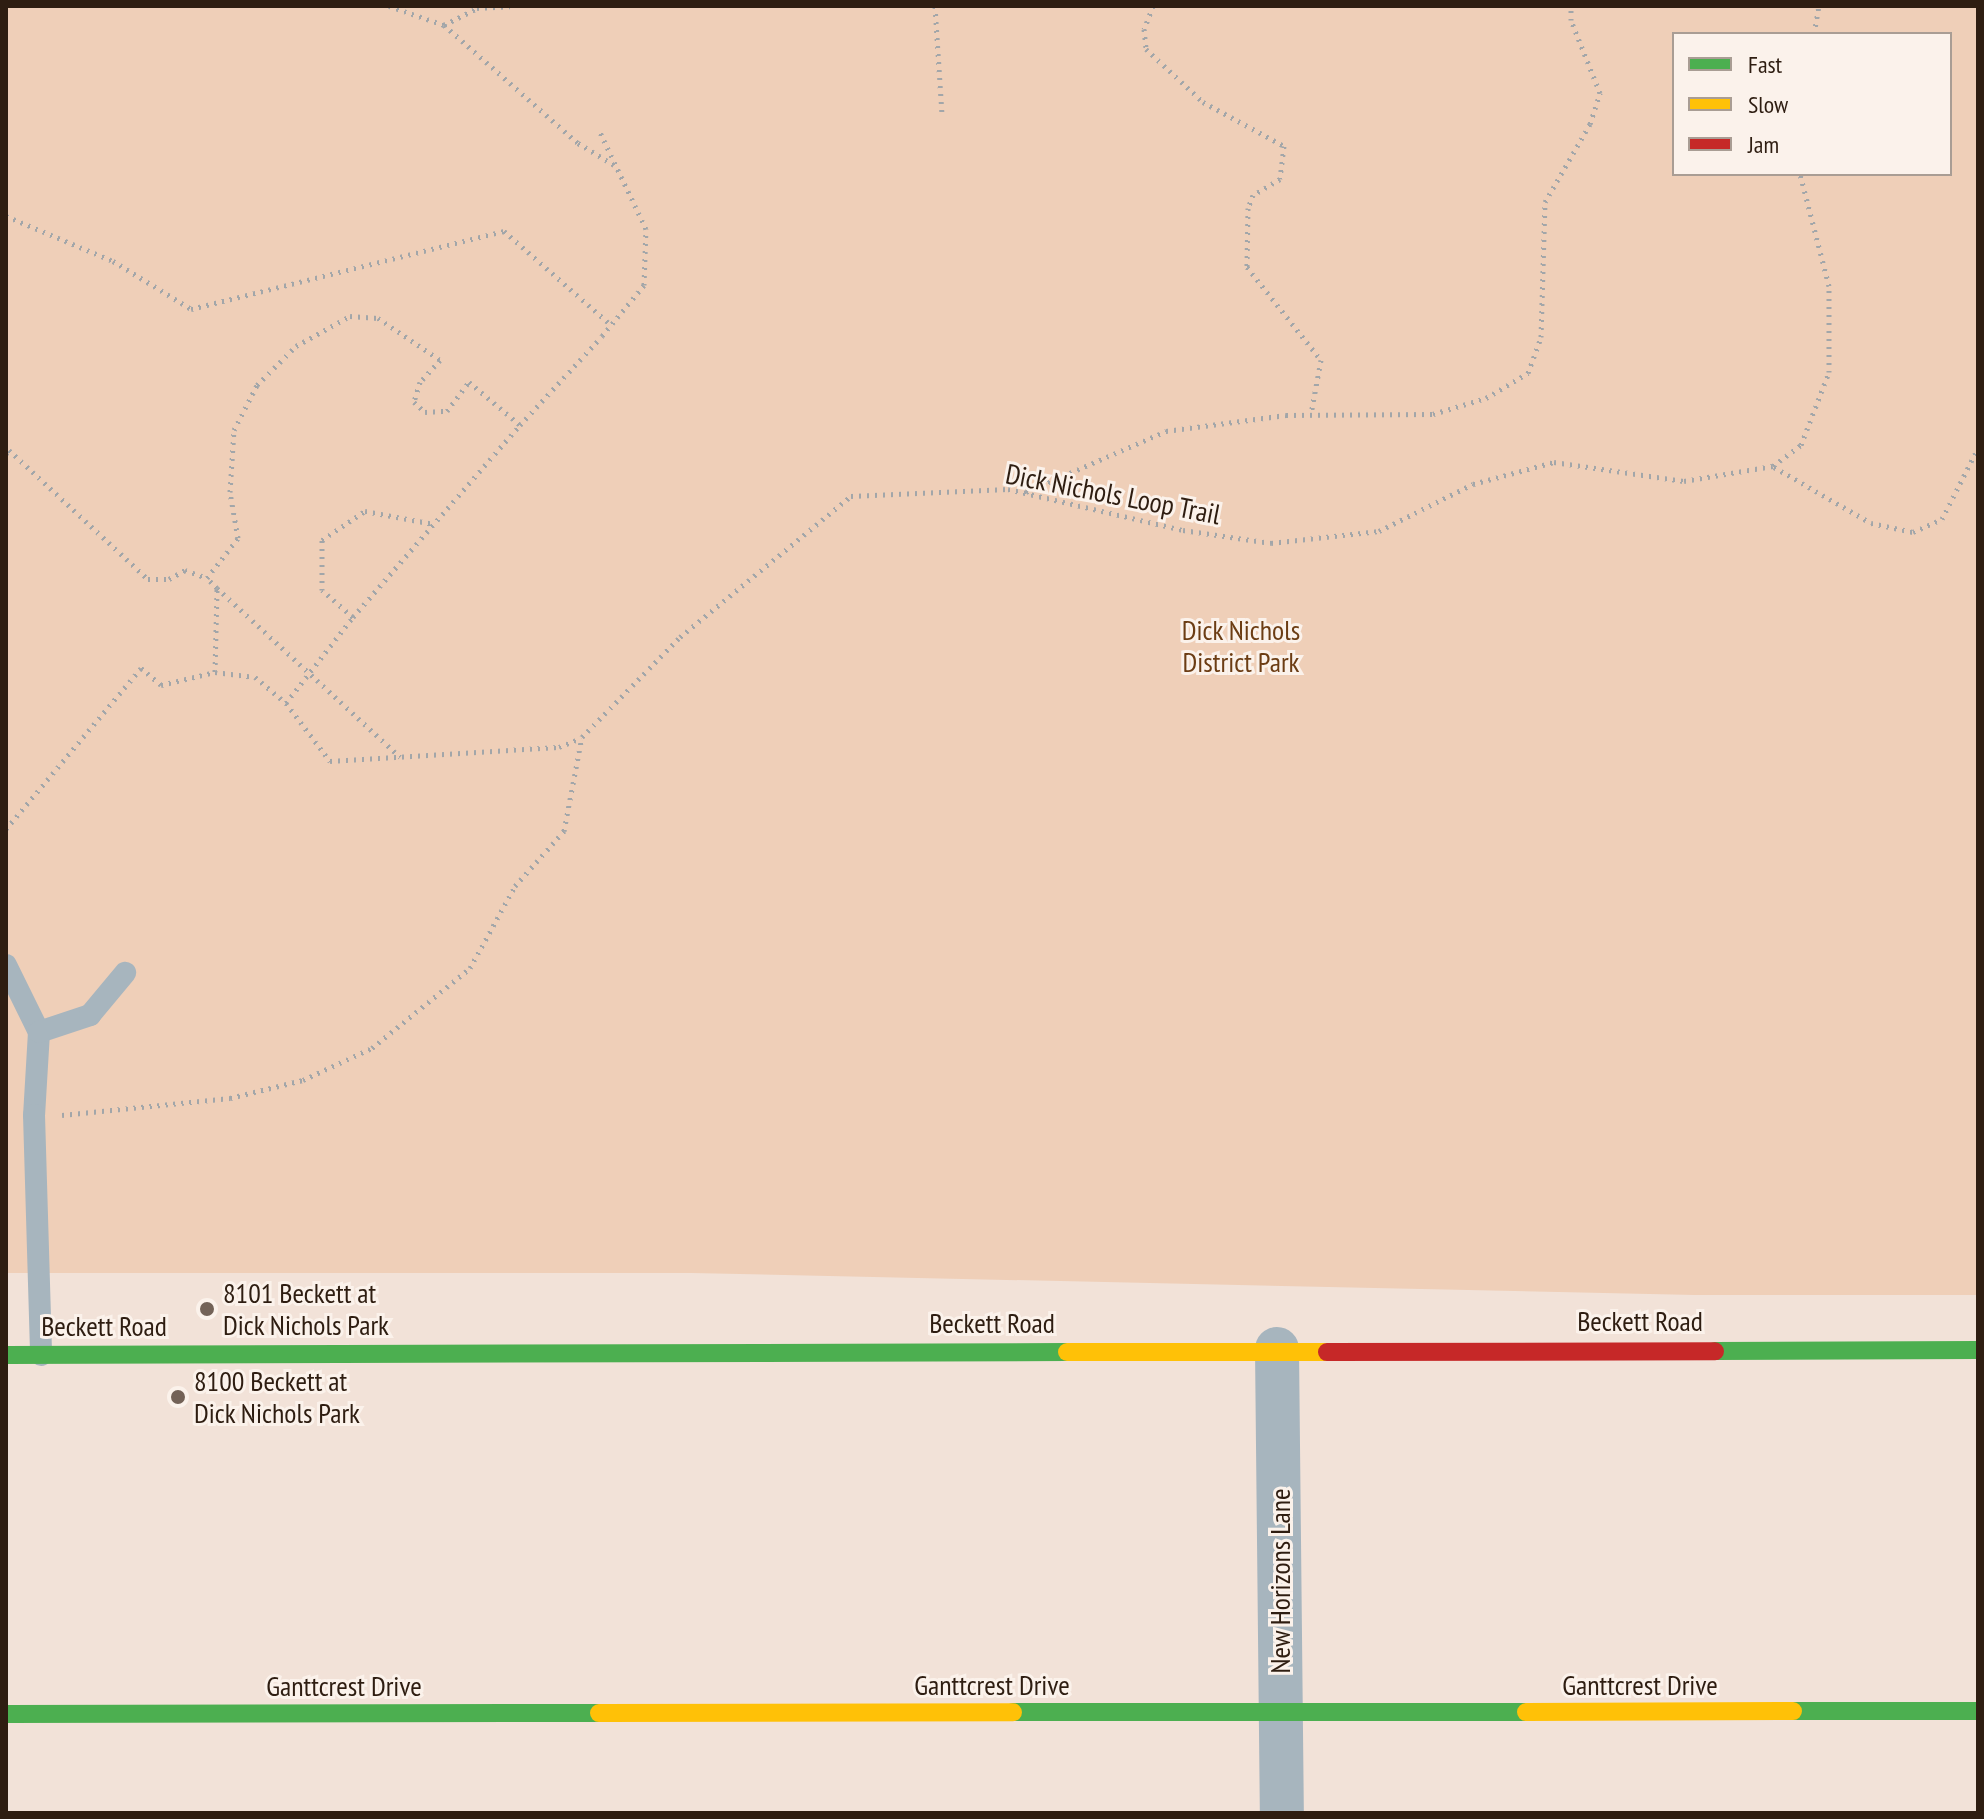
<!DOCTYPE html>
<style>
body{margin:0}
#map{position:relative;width:1984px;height:1819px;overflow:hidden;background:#f2e2d8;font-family:"PT Sans Narrow",sans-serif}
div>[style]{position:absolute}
.green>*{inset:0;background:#efcfb8}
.path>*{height:5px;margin-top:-2.5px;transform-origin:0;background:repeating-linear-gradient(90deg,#a2a6a9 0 2px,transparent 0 8px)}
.lane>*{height:22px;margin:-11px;padding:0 11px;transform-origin:11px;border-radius:11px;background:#a7b5be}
.street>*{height:44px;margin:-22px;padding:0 22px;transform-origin:22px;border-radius:22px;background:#a7b5be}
.fast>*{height:18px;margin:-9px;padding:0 9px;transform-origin:9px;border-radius:9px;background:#4caf50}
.slow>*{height:18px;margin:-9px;padding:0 9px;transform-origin:9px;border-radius:9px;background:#ffc107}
.jam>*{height:18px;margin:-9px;padding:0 9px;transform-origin:9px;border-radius:9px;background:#c62828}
.dots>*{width:22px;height:22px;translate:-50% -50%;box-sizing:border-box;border:4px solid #fbf2eb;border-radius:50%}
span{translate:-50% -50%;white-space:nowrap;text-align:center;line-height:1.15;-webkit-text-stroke:6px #fbf2eb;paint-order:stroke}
.street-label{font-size:28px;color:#2e1d11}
.park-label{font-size:28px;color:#6c3d14}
.poi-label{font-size:28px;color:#2e1d11}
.left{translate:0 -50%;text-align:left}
.frame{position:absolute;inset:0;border:8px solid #2e1d11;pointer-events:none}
.legend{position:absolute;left:1672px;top:32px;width:280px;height:144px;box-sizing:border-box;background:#fbf2eb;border:2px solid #a99d94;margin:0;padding:10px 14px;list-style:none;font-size:24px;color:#2e1d11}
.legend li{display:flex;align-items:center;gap:16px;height:40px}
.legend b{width:40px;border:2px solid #a99d94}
</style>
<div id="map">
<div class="green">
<div style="clip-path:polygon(evenodd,6px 6px,1978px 6px,1978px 1295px,1695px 1295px,691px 1273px,6px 1273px,6px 6px,1674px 34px,1950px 34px,1950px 174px,1674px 174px,1674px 34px)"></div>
</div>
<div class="path">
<div style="left:389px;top:6px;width:58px;rotate:19.1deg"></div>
<div style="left:444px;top:25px;width:179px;rotate:41.4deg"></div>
<div style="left:578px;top:143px;width:42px;rotate:31.4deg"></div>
<div style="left:935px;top:6px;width:108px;rotate:86.3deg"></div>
<div style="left:1153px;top:6px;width:25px;rotate:111deg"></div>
<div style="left:1144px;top:29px;width:20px;rotate:84deg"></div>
<div style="left:1146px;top:49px;width:78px;rotate:42.9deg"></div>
<div style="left:1203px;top:102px;width:92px;rotate:28.5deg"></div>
<div style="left:1284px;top:146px;width:33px;rotate:97deg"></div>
<div style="left:1280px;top:179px;width:31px;rotate:149deg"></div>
<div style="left:1253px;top:195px;width:14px;rotate:111deg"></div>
<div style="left:1248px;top:208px;width:59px;rotate:91deg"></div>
<div style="left:1247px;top:267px;width:119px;rotate:51.5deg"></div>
<div style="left:1321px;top:360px;width:55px;rotate:100.5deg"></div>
<div style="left:444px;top:25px;width:37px;rotate:-27deg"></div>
<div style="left:477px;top:8px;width:33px;rotate:-3deg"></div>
<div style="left:1814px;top:34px;width:28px;rotate:-80deg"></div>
<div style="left:6px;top:216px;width:116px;rotate:22.8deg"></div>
<div style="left:113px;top:261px;width:92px;rotate:31.6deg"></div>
<div style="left:191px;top:309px;width:323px;rotate:-14deg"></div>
<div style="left:504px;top:231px;width:142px;rotate:41.3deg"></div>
<div style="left:6px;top:454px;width:5px;rotate:-53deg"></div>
<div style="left:9px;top:450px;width:190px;rotate:42.9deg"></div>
<div style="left:148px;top:579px;width:21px"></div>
<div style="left:169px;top:579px;width:18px;rotate:-29deg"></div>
<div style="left:185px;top:570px;width:23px;rotate:20deg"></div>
<div style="left:1774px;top:467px;width:112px;rotate:30deg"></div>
<div style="left:1871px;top:523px;width:43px;rotate:12.1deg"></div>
<div style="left:1913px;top:532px;width:32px;rotate:-24deg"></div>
<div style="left:1942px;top:519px;width:80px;rotate:-63.1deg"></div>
<div style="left:1026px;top:492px;width:153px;rotate:-23.5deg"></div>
<div style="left:1166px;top:431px;width:121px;rotate:-7.6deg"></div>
<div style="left:1286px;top:415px;width:147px;rotate:-0.4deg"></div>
<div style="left:1433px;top:414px;width:55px;rotate:-16.8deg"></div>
<div style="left:1486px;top:398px;width:49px;rotate:-30.8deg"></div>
<div style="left:1528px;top:373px;width:38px;rotate:-70deg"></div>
<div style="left:1541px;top:337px;width:135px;rotate:-88.3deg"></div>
<div style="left:1545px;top:202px;width:90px;rotate:-60deg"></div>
<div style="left:1590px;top:124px;width:33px;rotate:-72deg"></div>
<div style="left:1600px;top:93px;width:79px;rotate:-111.7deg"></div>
<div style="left:1571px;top:20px;width:14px;rotate:-90deg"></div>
<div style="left:217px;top:588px;width:14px;rotate:-135deg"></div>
<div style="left:207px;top:578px;width:51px;rotate:-52.2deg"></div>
<div style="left:238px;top:538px;width:47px;rotate:-99.9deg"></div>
<div style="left:230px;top:492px;width:62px;rotate:-86.3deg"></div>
<div style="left:234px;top:430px;width:51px;rotate:-62.9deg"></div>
<div style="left:257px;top:385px;width:55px;rotate:-45deg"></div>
<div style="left:296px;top:346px;width:62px;rotate:-29.1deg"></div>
<div style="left:350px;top:316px;width:28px;rotate:4deg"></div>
<div style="left:378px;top:318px;width:75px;rotate:34.1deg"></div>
<div style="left:440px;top:360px;width:30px;rotate:132deg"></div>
<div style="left:420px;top:382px;width:21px;rotate:107deg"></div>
<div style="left:414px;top:402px;width:15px;rotate:42deg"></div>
<div style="left:425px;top:412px;width:22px;rotate:-3deg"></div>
<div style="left:447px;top:411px;width:36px;rotate:-53deg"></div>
<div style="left:469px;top:382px;width:67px;rotate:40.1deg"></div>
<div style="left:520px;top:425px;width:121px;rotate:-47.3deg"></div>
<div style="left:602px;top:336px;width:66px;rotate:-50.5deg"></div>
<div style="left:644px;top:285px;width:56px;rotate:-88deg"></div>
<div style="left:646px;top:229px;width:110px;rotate:-115.4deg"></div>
<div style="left:353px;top:617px;width:254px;rotate:-49deg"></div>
<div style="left:215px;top:672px;width:40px;rotate:7.1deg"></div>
<div style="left:255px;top:677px;width:40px;rotate:40deg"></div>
<div style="left:286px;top:703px;width:109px;rotate:-52.1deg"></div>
<div style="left:353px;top:617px;width:41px;rotate:-138.9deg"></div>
<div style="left:322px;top:590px;width:50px;rotate:-90deg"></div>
<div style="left:322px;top:540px;width:52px;rotate:-34deg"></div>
<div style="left:365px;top:511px;width:70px;rotate:10.7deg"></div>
<div style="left:286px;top:703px;width:73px;rotate:52.8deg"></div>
<div style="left:330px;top:761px;width:229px;rotate:-3.5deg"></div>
<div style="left:559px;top:747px;width:24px;rotate:-22deg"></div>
<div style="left:6px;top:829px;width:210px;rotate:-50deg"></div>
<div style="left:141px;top:668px;width:26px;rotate:40deg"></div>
<div style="left:161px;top:685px;width:56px;rotate:-13.5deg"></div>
<div style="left:215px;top:672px;width:84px;rotate:-88.6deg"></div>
<div style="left:217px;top:588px;width:249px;rotate:42.7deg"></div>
<div style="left:62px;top:1115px;width:169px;rotate:-5.8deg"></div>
<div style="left:230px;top:1098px;width:75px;rotate:-13.9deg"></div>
<div style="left:303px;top:1080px;width:76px;rotate:-24.9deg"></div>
<div style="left:372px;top:1048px;width:127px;rotate:-39.2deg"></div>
<div style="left:470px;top:968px;width:94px;rotate:-61.2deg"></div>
<div style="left:515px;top:886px;width:74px;rotate:-48.3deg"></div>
<div style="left:564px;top:831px;width:96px;rotate:-79.2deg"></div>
<div style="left:582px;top:737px;width:140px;rotate:-45.6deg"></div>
<div style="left:680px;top:637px;width:222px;rotate:-39.5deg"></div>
<div style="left:851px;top:496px;width:157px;rotate:-2.6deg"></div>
<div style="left:1008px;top:489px;width:180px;rotate:13.2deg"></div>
<div style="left:1183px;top:530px;width:89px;rotate:8.4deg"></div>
<div style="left:1271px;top:543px;width:109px;rotate:-6.3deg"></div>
<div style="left:1379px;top:531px;width:105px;rotate:-26.6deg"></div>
<div style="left:1473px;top:484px;width:84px;rotate:-15.2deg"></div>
<div style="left:1554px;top:462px;width:131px;rotate:8.3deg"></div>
<div style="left:1684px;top:481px;width:90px;rotate:-9.6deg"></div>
<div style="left:1773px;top:466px;width:35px;rotate:-37deg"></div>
<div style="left:1801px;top:445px;width:78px;rotate:-69deg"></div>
<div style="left:1829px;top:372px;width:86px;rotate:-90deg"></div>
<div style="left:1829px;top:286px;width:116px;rotate:-104.5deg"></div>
</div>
<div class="lane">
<div style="left:6px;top:965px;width:75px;rotate:63.8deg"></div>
<div style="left:39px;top:1032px;width:83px;rotate:93.4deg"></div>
<div style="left:34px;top:1115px;width:240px;rotate:88.3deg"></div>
<div style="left:39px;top:1032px;width:54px;rotate:-18.4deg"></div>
<div style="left:90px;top:1015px;width:55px;rotate:-50.2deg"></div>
</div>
<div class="street">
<div style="left:1277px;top:1349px;width:464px;rotate:89.4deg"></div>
</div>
<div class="fast">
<div style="left:1715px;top:1351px;width:263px;rotate:-0.2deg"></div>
<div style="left:6px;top:1355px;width:1061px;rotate:-0.16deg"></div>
<div style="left:1793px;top:1711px;width:185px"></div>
<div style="left:1013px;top:1712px;width:513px"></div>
<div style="left:6px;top:1714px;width:593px;rotate:-0.1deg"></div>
</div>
<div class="slow">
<div style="left:1067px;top:1352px;width:260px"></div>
<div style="left:1526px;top:1712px;width:267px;rotate:-0.2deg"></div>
<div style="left:599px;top:1713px;width:414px;rotate:-0.1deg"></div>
</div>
<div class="jam">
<div style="left:1327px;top:1352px;width:388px;rotate:-0.1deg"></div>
</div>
<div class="dots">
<div style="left:207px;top:1309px;background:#736257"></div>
<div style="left:178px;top:1397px;background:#736257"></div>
</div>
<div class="street-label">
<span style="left:1113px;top:494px;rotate:11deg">Dick Nichols Loop Trail</span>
<span style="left:1640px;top:1321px">Beckett Road</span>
<span style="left:992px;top:1323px">Beckett Road</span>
<span style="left:104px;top:1326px">Beckett Road</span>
<span style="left:1280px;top:1581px;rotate:-90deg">New Horizons Lane</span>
<span style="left:992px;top:1685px">Ganttcrest Drive</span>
<span style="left:1640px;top:1685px">Ganttcrest Drive</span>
<span style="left:344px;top:1686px">Ganttcrest Drive</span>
</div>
<div class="park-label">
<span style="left:1241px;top:646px">Dick Nichols<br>District Park</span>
</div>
<div class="poi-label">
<span class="left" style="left:223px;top:1309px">8101 Beckett at<br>Dick Nichols Park</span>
<span class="left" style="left:194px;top:1397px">8100 Beckett at<br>Dick Nichols Park</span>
</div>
<div class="frame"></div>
<ul class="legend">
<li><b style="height:10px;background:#4caf50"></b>Fast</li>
<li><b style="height:10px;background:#ffc107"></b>Slow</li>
<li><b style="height:10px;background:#c62828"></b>Jam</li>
</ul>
</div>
